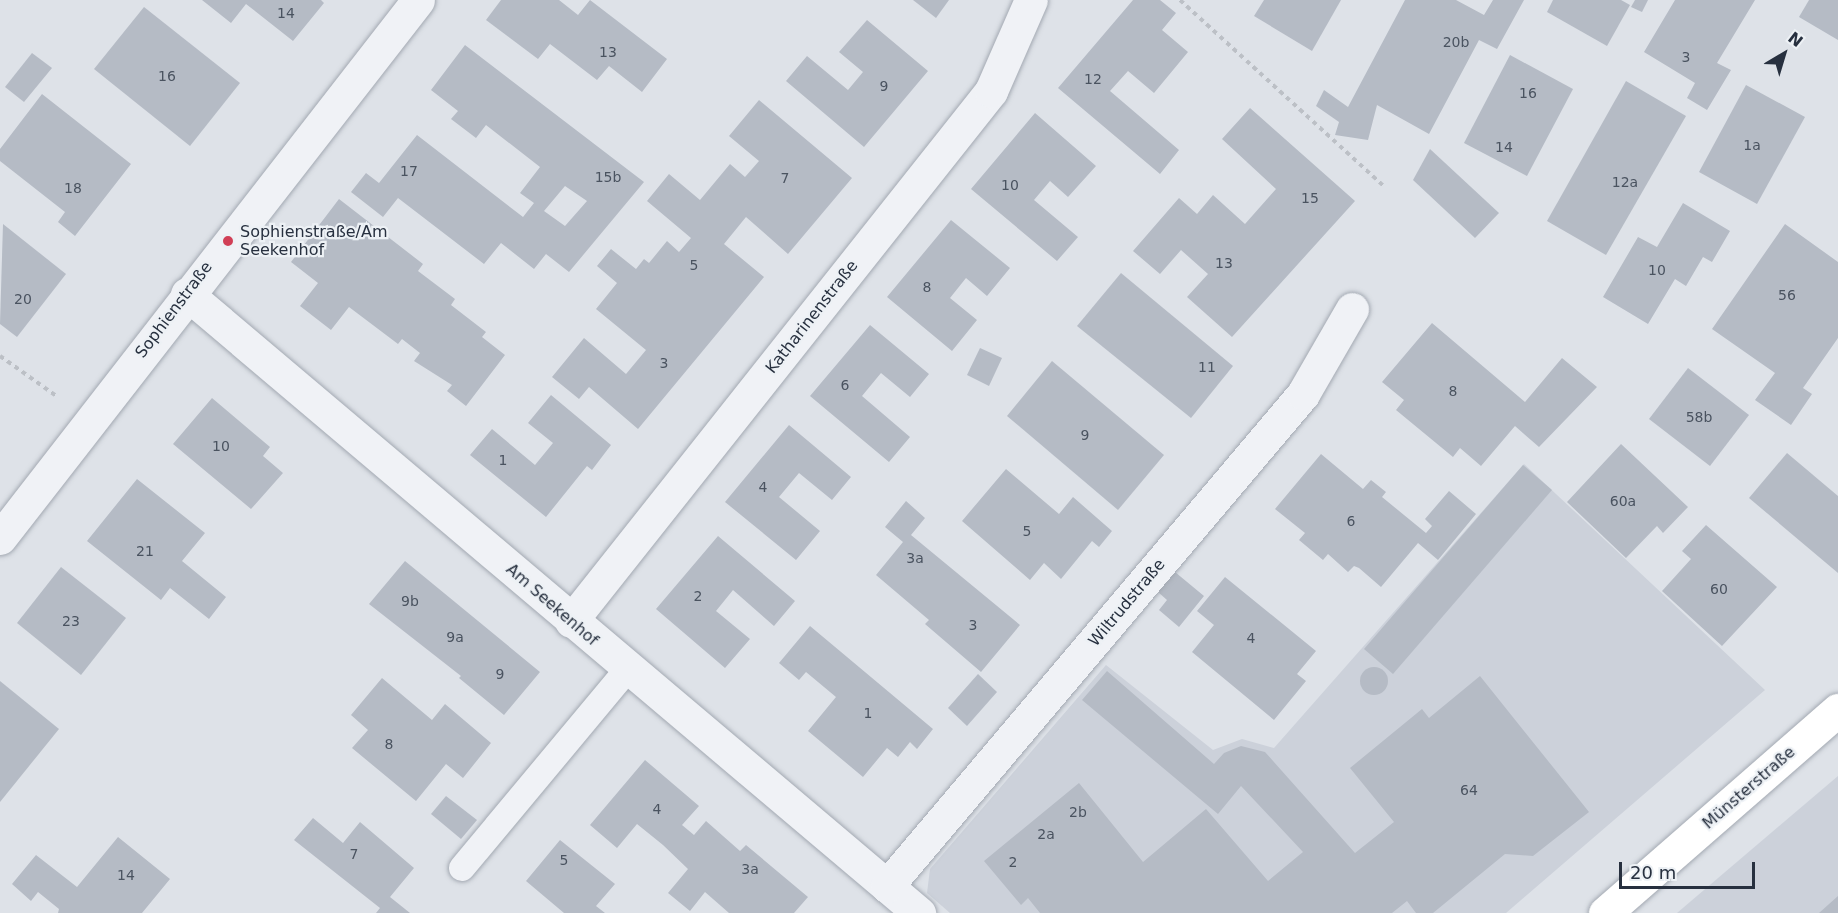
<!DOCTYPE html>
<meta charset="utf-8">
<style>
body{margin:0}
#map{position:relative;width:1838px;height:913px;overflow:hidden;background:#dee2e8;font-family:"DejaVu Sans",sans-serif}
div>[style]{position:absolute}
.built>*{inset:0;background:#ccd1da}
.building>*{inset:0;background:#b5bbc5}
.round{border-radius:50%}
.path>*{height:4px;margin-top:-2px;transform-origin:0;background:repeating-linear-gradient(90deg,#bcc0c6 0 4.5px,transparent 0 9px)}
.roads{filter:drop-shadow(0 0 2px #a3a9b2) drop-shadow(0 0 2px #a3a9b2)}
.service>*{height:26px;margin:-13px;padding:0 13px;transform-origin:13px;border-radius:13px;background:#f0f2f6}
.minor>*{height:33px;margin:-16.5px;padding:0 16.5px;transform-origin:16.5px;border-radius:16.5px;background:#f0f2f6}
.tertiary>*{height:33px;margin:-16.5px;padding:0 16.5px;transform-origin:16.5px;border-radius:16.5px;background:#f0f2f6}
.secondary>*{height:33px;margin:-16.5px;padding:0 16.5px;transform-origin:16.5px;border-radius:16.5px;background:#fff}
.dots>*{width:16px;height:16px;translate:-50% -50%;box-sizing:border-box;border:3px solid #edf1f5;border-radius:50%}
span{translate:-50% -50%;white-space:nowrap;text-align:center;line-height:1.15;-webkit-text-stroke:4.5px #edf1f5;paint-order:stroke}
.number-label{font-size:14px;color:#4a5360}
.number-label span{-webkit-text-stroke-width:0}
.poi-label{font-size:16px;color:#27303f}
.left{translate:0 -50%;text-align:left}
.street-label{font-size:16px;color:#27303f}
.north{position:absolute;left:1754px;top:24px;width:60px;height:60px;-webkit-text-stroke:4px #edf1f5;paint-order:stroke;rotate:38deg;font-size:16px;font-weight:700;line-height:24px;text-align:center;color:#27303f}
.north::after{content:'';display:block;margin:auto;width:21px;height:27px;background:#27303f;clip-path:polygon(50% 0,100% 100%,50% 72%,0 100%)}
.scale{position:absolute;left:1619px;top:862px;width:136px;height:27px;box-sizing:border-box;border:3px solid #27303f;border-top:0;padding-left:8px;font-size:18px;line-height:21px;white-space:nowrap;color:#27303f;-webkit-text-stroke:4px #edf1f5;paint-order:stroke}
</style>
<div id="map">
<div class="built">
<div style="clip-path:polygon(1524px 464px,1765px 690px,1506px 913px,950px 913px,927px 893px,930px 869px,1106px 665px,1213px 750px,1242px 739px,1274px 748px)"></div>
<div style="clip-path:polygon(1838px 776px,1838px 913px,1677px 913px)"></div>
</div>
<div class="building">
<div style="clip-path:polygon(202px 0,321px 0,324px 3px,293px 41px,246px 4px,231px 23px)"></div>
<div style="clip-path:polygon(501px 0,559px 0,578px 15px,590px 0,667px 59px,642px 92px,609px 66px,597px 80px,550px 44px,538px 59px,486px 20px)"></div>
<div style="clip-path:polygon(913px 0,949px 0,936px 18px)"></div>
<div style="clip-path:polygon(1133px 0,1160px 0,1176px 13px,1162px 30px,1188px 52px,1154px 93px,1128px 71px,1110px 91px,1179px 150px,1160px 174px,1058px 88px)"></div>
<div style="clip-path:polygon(1264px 0,1341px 0,1312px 51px,1254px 16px)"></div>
<div style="clip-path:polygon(1405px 0,1456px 0,1484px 15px,1493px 0,1524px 0,1497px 49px,1479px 40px,1429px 134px,1377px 105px,1368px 140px,1335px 135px,1339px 122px,1316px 106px,1324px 90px,1348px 107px)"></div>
<div style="clip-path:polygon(1553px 0,1621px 0,1630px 5px,1607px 46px,1547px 12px)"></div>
<div style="clip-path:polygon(1635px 0,1648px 0,1642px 12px,1631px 7px)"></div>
<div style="clip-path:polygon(1675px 0,1755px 0,1717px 63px,1731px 70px,1707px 110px,1687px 98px,1695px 83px,1644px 52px)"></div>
<div style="clip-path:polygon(1809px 0,1838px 0,1838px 40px,1799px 17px)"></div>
<div style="clip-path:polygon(144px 7px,240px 83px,190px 146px,94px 69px)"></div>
<div style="clip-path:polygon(867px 20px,928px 71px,864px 147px,786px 81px,807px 56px,848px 90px,863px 72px,839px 52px)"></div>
<div style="clip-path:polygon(evenodd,465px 45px,644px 182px,569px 272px,546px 254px,534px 269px,501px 243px,484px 264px,398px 198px,383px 217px,351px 192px,366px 173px,379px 183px,417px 135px,523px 217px,534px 203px,520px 193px,540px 167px,486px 125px,476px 138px,451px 119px,458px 111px,431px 90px,465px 45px,565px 186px,587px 201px,565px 226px,544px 211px,565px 186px)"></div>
<div style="clip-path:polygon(32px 53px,52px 68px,24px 102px,5px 87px)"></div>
<div style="clip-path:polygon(1510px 55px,1573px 89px,1527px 176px,1464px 143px)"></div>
<div style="clip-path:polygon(1626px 81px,1686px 116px,1606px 255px,1547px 221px)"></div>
<div style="clip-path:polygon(1746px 85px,1805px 117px,1757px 204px,1699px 172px)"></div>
<div style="clip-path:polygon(42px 94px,131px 164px,75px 236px,58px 222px,65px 212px,0 161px,0 149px)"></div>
<div style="clip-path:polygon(759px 100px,852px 178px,788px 254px,746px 217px,724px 244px,764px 277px,638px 429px,589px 387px,579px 399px,552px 377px,584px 338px,626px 374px,646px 350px,596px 309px,617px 283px,597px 266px,611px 249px,636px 269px,644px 259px,649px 263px,667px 241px,679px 252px,691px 238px,647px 201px,669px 174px,700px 200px,730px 164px,745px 177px,759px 161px,729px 136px)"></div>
<div style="clip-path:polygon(1250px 108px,1355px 201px,1232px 337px,1187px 297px,1208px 274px,1181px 250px,1160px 274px,1133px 251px,1179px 198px,1197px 214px,1213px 195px,1245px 224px,1276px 189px,1222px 139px)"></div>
<div style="clip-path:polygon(1035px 113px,1096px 166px,1068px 197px,1050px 181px,1034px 200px,1078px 237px,1057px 261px,971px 189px)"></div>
<div style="clip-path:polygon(1430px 149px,1499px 213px,1475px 238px,1413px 180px)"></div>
<div style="clip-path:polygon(339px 199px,423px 264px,418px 271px,455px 299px,451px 305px,486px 332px,482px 337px,505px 355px,466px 406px,447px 391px,452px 385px,414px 361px,420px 353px,402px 339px,398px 344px,349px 307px,331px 330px,300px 306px,318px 283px,291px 262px)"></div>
<div style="clip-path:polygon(1683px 203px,1730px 231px,1712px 262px,1703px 257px,1686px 286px,1675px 279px,1648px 324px,1603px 297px,1638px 237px,1657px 247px)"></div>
<div style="clip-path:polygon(951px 220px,1010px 268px,987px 296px,966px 278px,950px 298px,977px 320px,952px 351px,887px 297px)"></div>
<div style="clip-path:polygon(3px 224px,66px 274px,17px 337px,0 324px)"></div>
<div style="clip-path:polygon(1785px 224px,1838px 262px,1838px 338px,1803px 388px,1812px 394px,1791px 425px,1755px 400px,1775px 373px,1712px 329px)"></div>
<div style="clip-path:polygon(1121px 273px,1233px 366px,1191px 418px,1077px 326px)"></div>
<div style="clip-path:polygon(1432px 323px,1525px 402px,1562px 358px,1597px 387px,1539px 447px,1515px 426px,1481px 466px,1460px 448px,1453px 457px,1396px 410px,1404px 400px,1382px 382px)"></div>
<div style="clip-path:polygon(870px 325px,929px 374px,910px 397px,881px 373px,862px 396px,910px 437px,889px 462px,810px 396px)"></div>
<div style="clip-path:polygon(980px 348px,1002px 358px,989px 386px,967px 375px)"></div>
<div style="clip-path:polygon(1052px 361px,1164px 455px,1118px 510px,1007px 416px)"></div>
<div style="clip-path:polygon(1688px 368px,1749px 415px,1710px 466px,1649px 419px)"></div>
<div style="clip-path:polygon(551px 395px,611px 445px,592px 470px,587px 466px,546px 517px,470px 455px,492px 429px,535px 465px,553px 443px,528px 423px)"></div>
<div style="clip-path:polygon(212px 398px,270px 447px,263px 456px,283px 473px,251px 509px,173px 444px)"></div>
<div style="clip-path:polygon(789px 425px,851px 477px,832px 500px,799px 473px,779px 497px,820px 531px,796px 560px,725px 502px)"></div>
<div style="clip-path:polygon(1621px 444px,1688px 507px,1663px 533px,1657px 526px,1626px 558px,1567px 502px)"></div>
<div style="clip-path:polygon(1787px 453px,1838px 496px,1838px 573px,1749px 498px)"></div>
<div style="clip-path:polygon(1321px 454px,1363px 489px,1371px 480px,1386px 492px,1382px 497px,1426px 533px,1432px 526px,1425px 519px,1449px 491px,1476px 514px,1438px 560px,1418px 543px,1381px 587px,1359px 568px,1354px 566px,1348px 572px,1328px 554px,1323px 560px,1299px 540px,1305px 533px,1275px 509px)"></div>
<div style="clip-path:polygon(1523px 465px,1552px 490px,1393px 674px,1364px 649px)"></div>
<div style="clip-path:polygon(1006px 469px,1059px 514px,1073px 497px,1112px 531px,1099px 547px,1092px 541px,1061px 579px,1044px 563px,1030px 580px,962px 521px)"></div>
<div style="clip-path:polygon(137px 479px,205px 533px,182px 561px,226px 597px,209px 619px,170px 588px,161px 600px,87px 541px)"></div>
<div style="clip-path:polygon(906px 501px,925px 518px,911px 535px,1020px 625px,981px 672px,925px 624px,929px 620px,876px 575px,903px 542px,885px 527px)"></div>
<div style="clip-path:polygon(1706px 525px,1777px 587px,1722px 646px,1662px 591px,1691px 559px,1682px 551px)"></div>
<div style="clip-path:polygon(718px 536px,795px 601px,774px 626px,733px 590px,716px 611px,750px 639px,725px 668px,656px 609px)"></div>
<div style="clip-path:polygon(405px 561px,540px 672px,504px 715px,459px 678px,461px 676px,369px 604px)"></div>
<div style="clip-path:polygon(61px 567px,126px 618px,81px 675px,17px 623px)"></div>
<div style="clip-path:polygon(1175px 572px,1204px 596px,1179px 627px,1159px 610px,1167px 600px,1158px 592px)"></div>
<div style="clip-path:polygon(1225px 577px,1316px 651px,1297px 674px,1306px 681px,1274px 720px,1192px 652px,1214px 625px,1197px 611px)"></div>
<div style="clip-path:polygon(810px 626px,933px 729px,917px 749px,910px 742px,898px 757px,887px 748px,863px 777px,808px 731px,836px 697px,806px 672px,799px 680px,779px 663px)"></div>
<div class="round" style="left:1360px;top:667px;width:28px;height:28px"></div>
<div style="clip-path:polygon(1107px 671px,1214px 764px,1224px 753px,1241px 746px,1265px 752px,1355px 853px,1394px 822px,1350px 768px,1422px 709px,1429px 718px,1480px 676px,1589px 812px,1533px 856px,1505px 854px,1433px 913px,1416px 913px,1407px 901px,1392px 913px,1040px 913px,1028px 898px,1021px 905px,984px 861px,1079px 783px,1143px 862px,1206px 809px,1268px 881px,1303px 852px,1241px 786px,1218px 814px,1082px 700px)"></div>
<div style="clip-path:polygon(978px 674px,997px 692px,967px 726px,948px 708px)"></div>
<div style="clip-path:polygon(382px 678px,432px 720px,445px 704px,491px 743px,463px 778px,446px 764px,416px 801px,352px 748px,368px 730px,351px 715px)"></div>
<div style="clip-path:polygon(0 681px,59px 729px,0 802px)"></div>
<div style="clip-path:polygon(645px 760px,699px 806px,682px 825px,694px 835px,706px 821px,740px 851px,746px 845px,808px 897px,794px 913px,729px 913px,705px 892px,690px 911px,668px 893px,688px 869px,663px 845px,637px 824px,617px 848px,590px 825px)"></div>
<div style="clip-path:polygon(446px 796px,477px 820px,461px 839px,431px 814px)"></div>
<div style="clip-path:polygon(313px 818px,343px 843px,360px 822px,414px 868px,390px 897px,410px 913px,376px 913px,380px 908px,294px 840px)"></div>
<div style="clip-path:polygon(118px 837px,170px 879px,142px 913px,58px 913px,59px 909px,38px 892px,31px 901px,12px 884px,36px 855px,77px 887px)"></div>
<div style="clip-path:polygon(560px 840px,615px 884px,596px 906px,605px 913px,564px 913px,526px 881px)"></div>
<div style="clip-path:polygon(1838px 896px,1838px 913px,1819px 913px)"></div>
</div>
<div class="path">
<div style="left:1180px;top:0;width:276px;rotate:42.4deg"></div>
<div style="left:0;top:356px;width:71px;rotate:35.3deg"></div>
</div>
<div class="roads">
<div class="service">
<div style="left:462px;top:868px;width:258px;rotate:-50.2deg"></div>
</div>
<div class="minor">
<div style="left:187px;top:294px;width:959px;rotate:40.22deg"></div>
<div style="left:571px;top:621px;width:676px;rotate:-51.6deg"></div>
<div style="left:991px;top:91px;width:99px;rotate:-66.3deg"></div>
<div style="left:887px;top:886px;width:644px;rotate:-49.78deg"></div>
<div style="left:1303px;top:394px;width:98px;rotate:-60deg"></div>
</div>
<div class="tertiary">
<div style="left:0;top:538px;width:681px;rotate:-52.15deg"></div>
</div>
<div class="secondary">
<div style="left:1605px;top:913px;width:309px;rotate:-41.1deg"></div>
</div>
</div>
<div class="dots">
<div style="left:228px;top:241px;background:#d13f56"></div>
</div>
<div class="number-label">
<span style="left:286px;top:13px">14</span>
<span style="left:1456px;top:42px">20b</span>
<span style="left:608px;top:52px">13</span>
<span style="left:1686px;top:57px">3</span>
<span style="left:167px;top:76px">16</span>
<span style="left:1093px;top:79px">12</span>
<span style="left:884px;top:86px">9</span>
<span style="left:1528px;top:93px">16</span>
<span style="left:1752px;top:145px">1a</span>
<span style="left:1504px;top:147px">14</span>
<span style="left:409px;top:171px">17</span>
<span style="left:608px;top:177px">15b</span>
<span style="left:785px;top:178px">7</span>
<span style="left:1625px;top:182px">12a</span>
<span style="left:1010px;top:185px">10</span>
<span style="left:73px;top:188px">18</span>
<span style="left:1310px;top:198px">15</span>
<span style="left:1224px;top:263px">13</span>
<span style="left:694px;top:265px">5</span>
<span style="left:1657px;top:270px">10</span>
<span style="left:927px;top:287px">8</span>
<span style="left:1787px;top:295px">56</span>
<span style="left:23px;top:299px">20</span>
<span style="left:664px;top:363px">3</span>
<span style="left:1207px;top:367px">11</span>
<span style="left:845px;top:385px">6</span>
<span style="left:1453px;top:391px">8</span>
<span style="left:1699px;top:417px">58b</span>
<span style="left:1085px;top:435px">9</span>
<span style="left:221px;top:446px">10</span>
<span style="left:503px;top:460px">1</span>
<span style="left:763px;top:487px">4</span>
<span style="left:1623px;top:501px">60a</span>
<span style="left:1351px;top:521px">6</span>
<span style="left:1027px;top:531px">5</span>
<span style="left:145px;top:551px">21</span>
<span style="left:915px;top:558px">3a</span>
<span style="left:1719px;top:589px">60</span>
<span style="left:698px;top:596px">2</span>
<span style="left:410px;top:601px">9b</span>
<span style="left:71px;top:621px">23</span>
<span style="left:973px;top:625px">3</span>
<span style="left:455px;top:637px">9a</span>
<span style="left:1251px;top:638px">4</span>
<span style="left:500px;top:674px">9</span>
<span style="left:868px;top:713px">1</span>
<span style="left:389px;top:744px">8</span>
<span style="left:1469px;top:790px">64</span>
<span style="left:657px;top:809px">4</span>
<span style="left:1078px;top:812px">2b</span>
<span style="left:1046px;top:834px">2a</span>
<span style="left:354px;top:854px">7</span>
<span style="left:564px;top:860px">5</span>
<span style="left:1013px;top:862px">2</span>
<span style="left:750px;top:869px">3a</span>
<span style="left:126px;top:875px">14</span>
</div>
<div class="poi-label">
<span class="left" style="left:240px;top:241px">Sophienstraße/Am<br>Seekenhof</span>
</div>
<div class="street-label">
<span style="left:174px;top:310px;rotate:-53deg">Sophienstraße</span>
<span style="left:812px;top:317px;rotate:-52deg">Katharinenstraße</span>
<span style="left:1127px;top:603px;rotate:-50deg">Wiltrudstraße</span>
<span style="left:552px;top:605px;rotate:41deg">Am Seekenhof</span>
<span style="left:1749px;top:788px;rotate:-41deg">Münsterstraße</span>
</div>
<div class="north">N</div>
<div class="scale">20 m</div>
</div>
